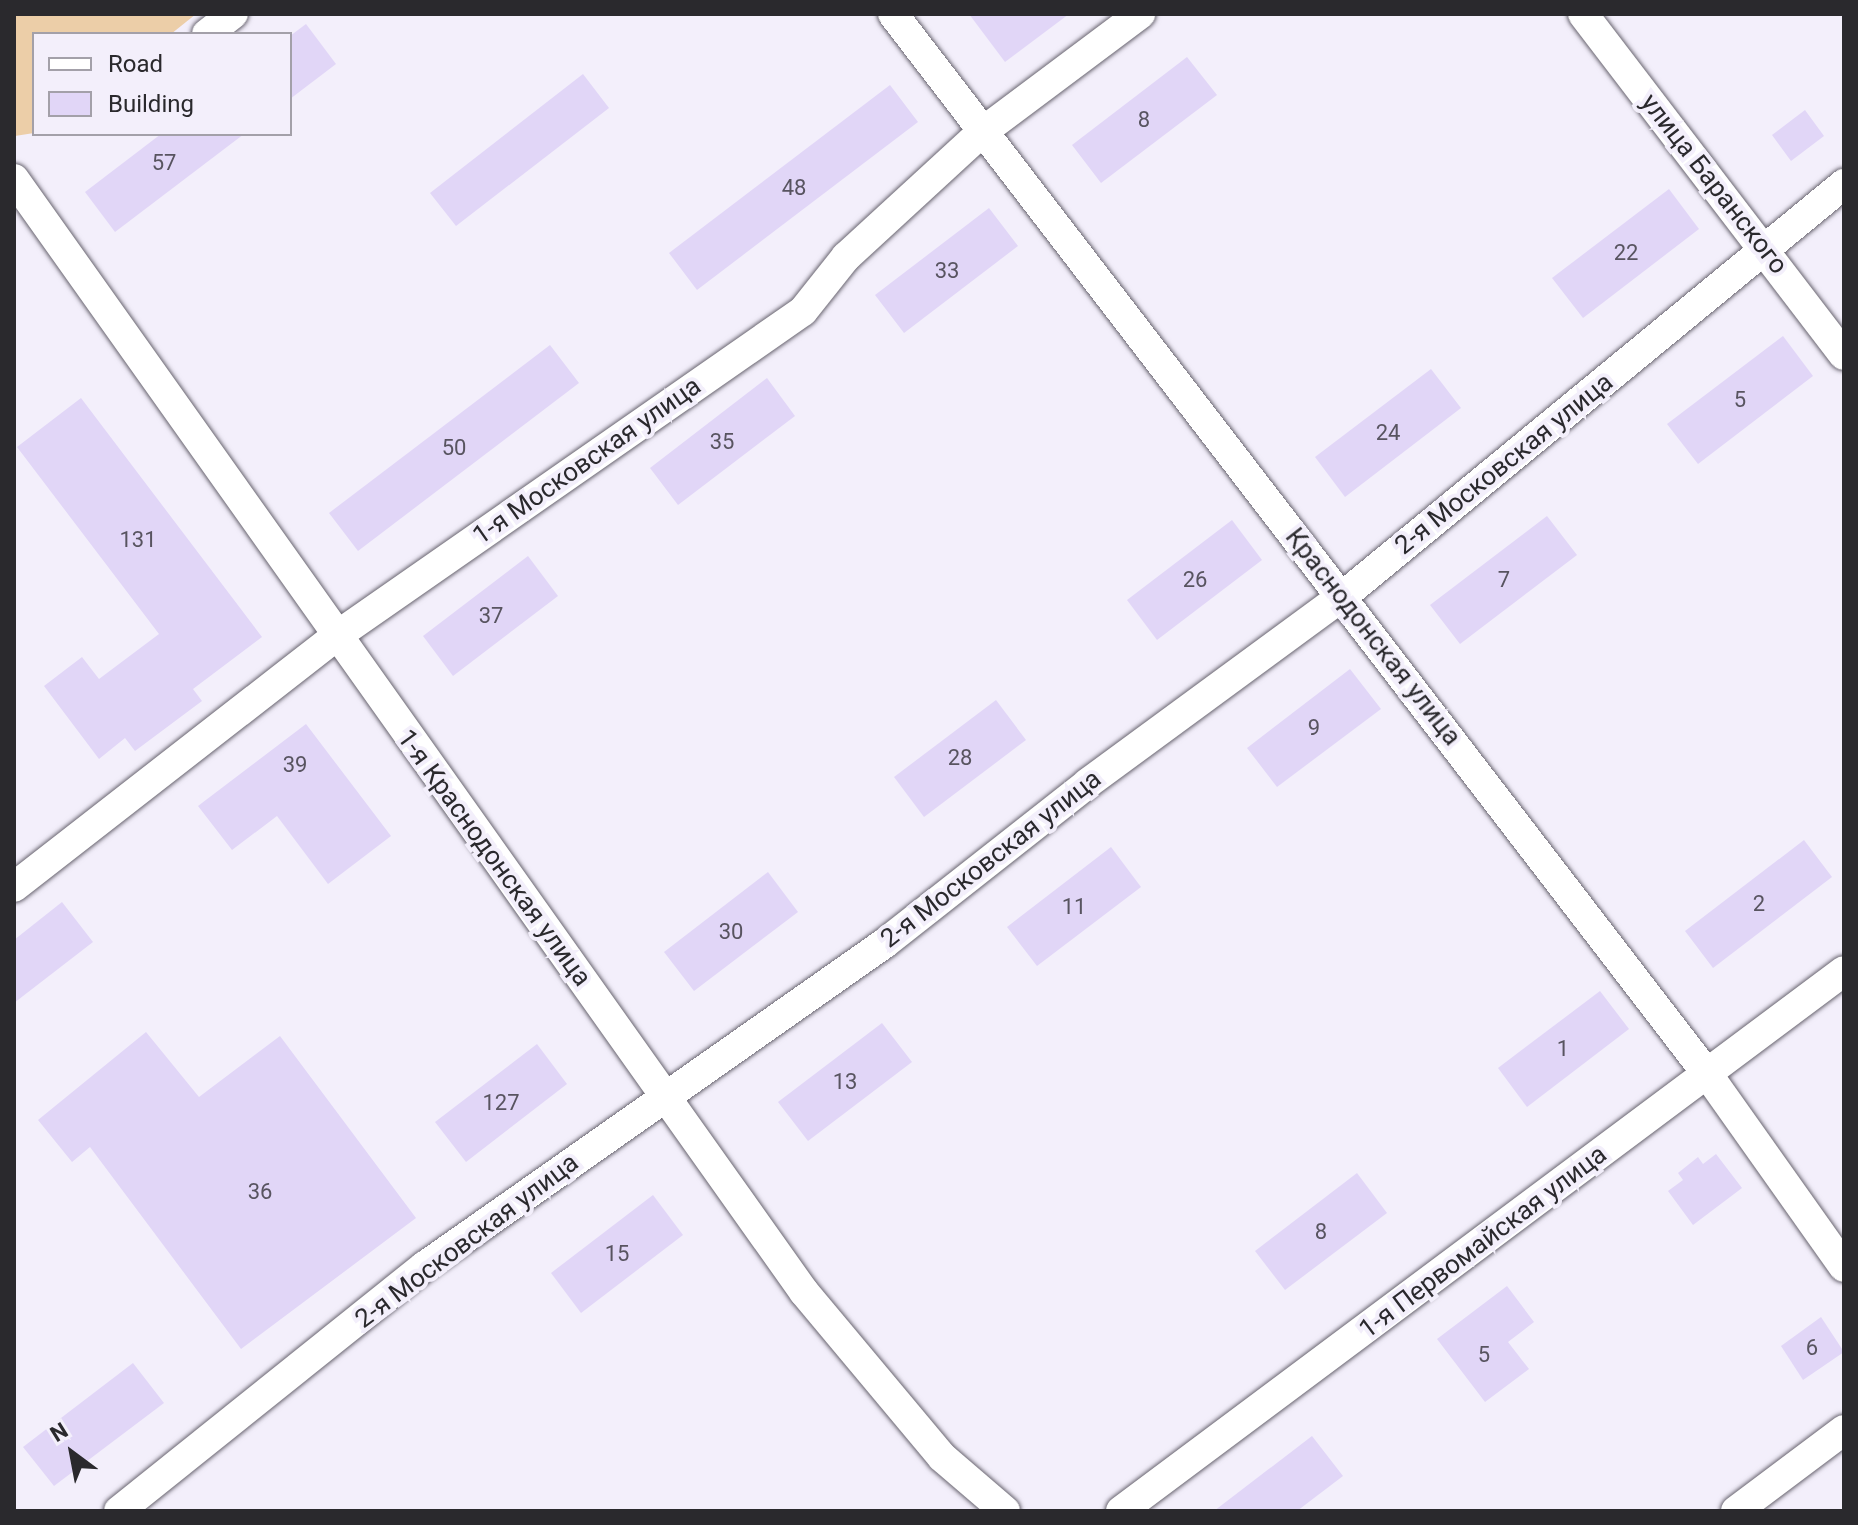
<!DOCTYPE html>
<meta charset="utf-8">
<style>
body{margin:0}
#map{position:relative;width:1858px;height:1525px;overflow:hidden;background:#f3effb;font-family:Roboto,sans-serif}
div>[style]{position:absolute}
.green>*{inset:0;background:#eccea8}
.building>*{inset:0;background:#e1d6f7}
.roads{filter:drop-shadow(0 0 2px #68646f) drop-shadow(0 0 2px #68646f)}
.minor>*{height:30px;margin:-15px;padding:0 15px;transform-origin:15px;border-radius:15px;background:#fff}
span{translate:-50% -50%;white-space:nowrap;text-align:center;line-height:1.15;-webkit-text-stroke:8px #f3effb;paint-order:stroke}
.number-label{font-size:22px;color:#585460}
.number-label span{-webkit-text-stroke-width:0}
.street-label{font-size:26px;color:#2a292d}
.frame{position:absolute;inset:0;border:16px solid #2a292d;pointer-events:none}
.legend{position:absolute;left:32px;top:32px;width:260px;height:104px;box-sizing:border-box;background:#f3effb;border:2px solid #a3a0a9;margin:0;padding:10px 14px;list-style:none;font-size:24px;color:#2a292d}
.legend li{display:flex;align-items:center;gap:16px;height:40px}
.legend b{width:40px;border:2px solid #a3a0a9}
.north{position:absolute;left:32px;top:1413px;width:80px;height:80px;-webkit-text-stroke:6px #f3effb;paint-order:stroke;rotate:328deg;font-size:22px;font-weight:700;line-height:32px;text-align:center;color:#2a292d}
.north::after{content:'';display:block;margin:auto;width:28px;height:36px;background:#2a292d;clip-path:polygon(50% 0,100% 100%,50% 72%,0 100%)}
</style>
<div id="map">
<div class="green">
<div style="clip-path:polygon(14px 14px,196px 14px,171px 34px,34px 34px,34px 133px,15px 136px)"></div>
</div>
<div class="building">
<div style="clip-path:polygon(969px 14px,1069px 14px,1005px 62px)"></div>
<div style="clip-path:polygon(306px 24px,336px 64px,290px 99px,290px 36px)"></div>
<div style="clip-path:polygon(1187px 57px,1217px 95px,1101px 183px,1072px 145px)"></div>
<div style="clip-path:polygon(583px 74px,609px 108px,456px 226px,430px 193px)"></div>
<div style="clip-path:polygon(890px 85px,918px 122px,697px 290px,669px 253px)"></div>
<div style="clip-path:polygon(1805px 110px,1824px 136px,1791px 161px,1772px 135px)"></div>
<div style="clip-path:polygon(161px 134px,244px 134px,115px 232px,85px 192px)"></div>
<div style="clip-path:polygon(1669px 189px,1699px 229px,1583px 318px,1552px 278px)"></div>
<div style="clip-path:polygon(989px 208px,1018px 246px,904px 333px,875px 295px)"></div>
<div style="clip-path:polygon(1783px 336px,1813px 376px,1698px 464px,1667px 424px)"></div>
<div style="clip-path:polygon(550px 345px,579px 383px,358px 551px,329px 513px)"></div>
<div style="clip-path:polygon(1431px 369px,1461px 408px,1345px 497px,1315px 457px)"></div>
<div style="clip-path:polygon(767px 378px,795px 416px,678px 505px,650px 468px)"></div>
<div style="clip-path:polygon(81px 398px,262px 637px,193px 689px,202px 701px,135px 751px,125px 738px,99px 759px,44px 686px,82px 657px,99px 679px,159px 634px,17px 447px)"></div>
<div style="clip-path:polygon(1547px 516px,1577px 555px,1460px 644px,1430px 605px)"></div>
<div style="clip-path:polygon(1232px 520px,1262px 560px,1157px 640px,1127px 600px)"></div>
<div style="clip-path:polygon(528px 556px,558px 596px,453px 676px,423px 636px)"></div>
<div style="clip-path:polygon(1350px 669px,1381px 709px,1277px 787px,1247px 748px)"></div>
<div style="clip-path:polygon(996px 700px,1026px 740px,924px 817px,894px 777px)"></div>
<div style="clip-path:polygon(306px 724px,391px 836px,328px 884px,277px 816px,232px 850px,198px 806px)"></div>
<div style="clip-path:polygon(1804px 840px,1832px 877px,1713px 968px,1685px 931px)"></div>
<div style="clip-path:polygon(1111px 847px,1141px 887px,1037px 966px,1007px 927px)"></div>
<div style="clip-path:polygon(768px 872px,798px 912px,694px 991px,664px 952px)"></div>
<div style="clip-path:polygon(62px 902px,93px 942px,14px 1003px,14px 940px)"></div>
<div style="clip-path:polygon(1600px 991px,1629px 1029px,1527px 1107px,1498px 1068px)"></div>
<div style="clip-path:polygon(882px 1023px,912px 1062px,808px 1141px,778px 1102px)"></div>
<div style="clip-path:polygon(146px 1032px,199px 1097px,280px 1036px,416px 1218px,241px 1349px,90px 1147px,72px 1162px,38px 1120px)"></div>
<div style="clip-path:polygon(537px 1044px,567px 1084px,466px 1162px,435px 1122px)"></div>
<div style="clip-path:polygon(1716px 1154px,1742px 1188px,1693px 1225px,1668px 1191px,1683px 1180px,1678px 1173px,1698px 1157px,1703px 1164px)"></div>
<div style="clip-path:polygon(1357px 1173px,1387px 1213px,1285px 1290px,1255px 1251px)"></div>
<div style="clip-path:polygon(653px 1195px,683px 1235px,581px 1313px,551px 1273px)"></div>
<div style="clip-path:polygon(1507px 1286px,1534px 1322px,1508px 1342px,1529px 1369px,1485px 1402px,1437px 1339px)"></div>
<div style="clip-path:polygon(1821px 1317px,1844px 1352px,1803px 1380px,1781px 1346px)"></div>
<div style="clip-path:polygon(133px 1363px,164px 1403px,54px 1486px,23px 1447px)"></div>
<div style="clip-path:polygon(1312px 1436px,1343px 1476px,1297px 1511px,1214px 1511px)"></div>
</div>
<div class="roads">
<div class="minor">
<div style="left:893px;top:14px;width:1338px;rotate:52.47deg"></div>
<div style="left:1708px;top:1075px;width:235px;rotate:54.7deg"></div>
<div style="left:1583px;top:14px;width:429px;rotate:52.6deg"></div>
<div style="left:207px;top:34px;width:33px;rotate:-38deg"></div>
<div style="left:14px;top:179px;width:1365px;rotate:54.63deg"></div>
<div style="left:804px;top:1292px;width:215px;rotate:50.1deg"></div>
<div style="left:942px;top:1457px;width:83px;rotate:40.6deg"></div>
<div style="left:14px;top:887px;width:407px;rotate:-37.9deg"></div>
<div style="left:335px;top:637px;width:570px;rotate:-34.86deg"></div>
<div style="left:803px;top:311px;width:69px;rotate:-51.5deg"></div>
<div style="left:846px;top:257px;width:183px;rotate:-42.6deg"></div>
<div style="left:981px;top:133px;width:199px;rotate:-36.8deg"></div>
<div style="left:119px;top:1511px;width:392px;rotate:-38.7deg"></div>
<div style="left:425px;top:1266px;width:562px;rotate:-35.08deg"></div>
<div style="left:885px;top:943px;width:258px;rotate:-38.2deg"></div>
<div style="left:1088px;top:783px;width:316px;rotate:-36.3deg"></div>
<div style="left:1343px;top:596px;width:649px;rotate:-39.43deg"></div>
<div style="left:1121px;top:1511px;width:902px;rotate:-36.76deg"></div>
<div style="left:1736px;top:1511px;width:135px;rotate:-36.9deg"></div>
</div>
</div>
<div class="number-label">
<span style="left:1144px;top:120px">8</span>
<span style="left:164px;top:163px">57</span>
<span style="left:794px;top:188px">48</span>
<span style="left:1626px;top:253px">22</span>
<span style="left:947px;top:271px">33</span>
<span style="left:1740px;top:400px">5</span>
<span style="left:1388px;top:433px">24</span>
<span style="left:722px;top:442px">35</span>
<span style="left:454px;top:448px">50</span>
<span style="left:138px;top:540px">131</span>
<span style="left:1195px;top:580px">26</span>
<span style="left:1504px;top:580px">7</span>
<span style="left:491px;top:616px">37</span>
<span style="left:1314px;top:728px">9</span>
<span style="left:960px;top:758px">28</span>
<span style="left:295px;top:765px">39</span>
<span style="left:1759px;top:904px">2</span>
<span style="left:1074px;top:907px">11</span>
<span style="left:731px;top:932px">30</span>
<span style="left:1563px;top:1049px">1</span>
<span style="left:845px;top:1082px">13</span>
<span style="left:501px;top:1103px">127</span>
<span style="left:260px;top:1192px">36</span>
<span style="left:1321px;top:1232px">8</span>
<span style="left:617px;top:1254px">15</span>
<span style="left:1812px;top:1348px">6</span>
<span style="left:1484px;top:1355px">5</span>
</div>
<div class="street-label">
<span style="left:1714px;top:184px;rotate:52deg">улица Баранского</span>
<span style="left:587px;top:461px;rotate:-35deg">1-я Московская улица</span>
<span style="left:1504px;top:464px;rotate:-39deg">2-я Московская улица</span>
<span style="left:1373px;top:637px;rotate:52deg">Краснодонская улица</span>
<span style="left:494px;top:858px;rotate:54deg">1-я Краснодонская улица</span>
<span style="left:991px;top:859px;rotate:-38deg">2-я Московская улица</span>
<span style="left:467px;top:1241px;rotate:-37deg">2-я Московская улица</span>
<span style="left:1483px;top:1242px;rotate:-37deg">1-я Первомайская улица</span>
</div>
<div class="frame"></div>
<ul class="legend">
<li><b style="height:10px;background:#fff"></b>Road</li>
<li><b style="height:22px;background:#e1d6f7"></b>Building</li>
</ul>
<div class="north">N</div>
</div>
